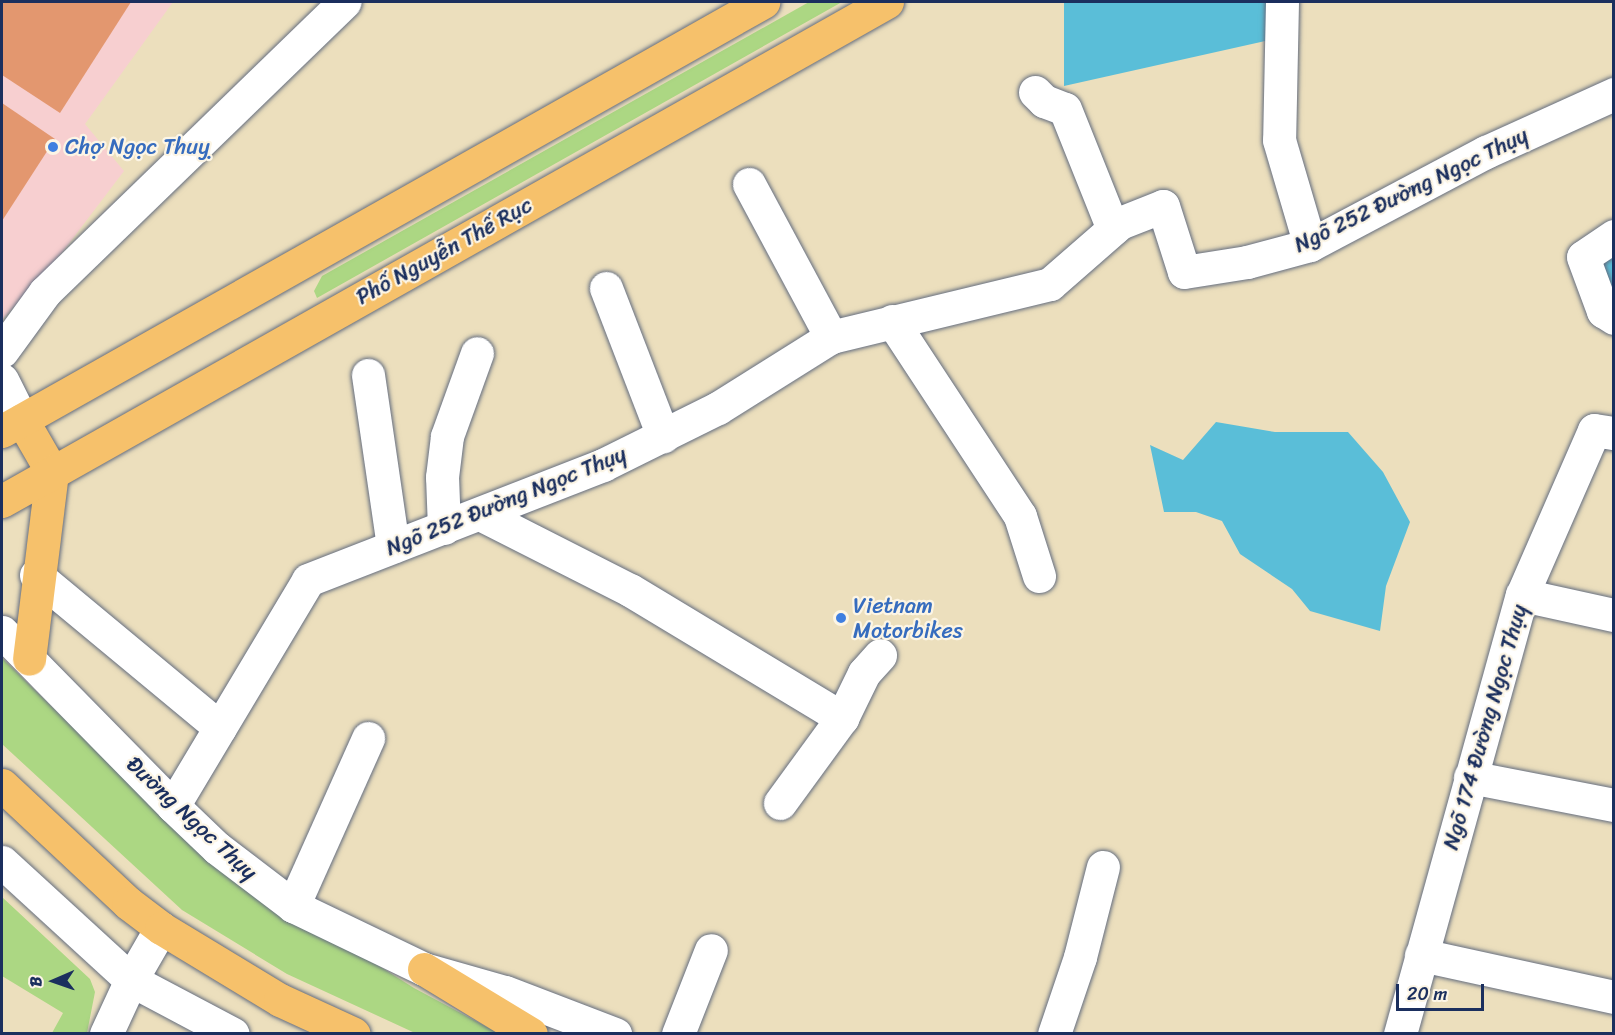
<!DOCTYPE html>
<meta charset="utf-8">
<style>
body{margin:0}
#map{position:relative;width:1615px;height:1035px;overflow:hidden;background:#ecdfbd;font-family:Sriracha,sans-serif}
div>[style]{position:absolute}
.built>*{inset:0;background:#f7cfd0}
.green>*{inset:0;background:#acd783}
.water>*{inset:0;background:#5abed8}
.building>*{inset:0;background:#e3976f}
.roads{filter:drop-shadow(0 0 2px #646d7f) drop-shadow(0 0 2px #646d7f)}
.minor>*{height:33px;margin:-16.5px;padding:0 16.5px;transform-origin:16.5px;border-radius:16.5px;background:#fff}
.major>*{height:33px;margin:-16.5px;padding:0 16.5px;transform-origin:16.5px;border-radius:16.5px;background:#f6c16b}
.dots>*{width:16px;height:16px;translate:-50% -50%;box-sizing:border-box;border:3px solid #fcf5e5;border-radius:50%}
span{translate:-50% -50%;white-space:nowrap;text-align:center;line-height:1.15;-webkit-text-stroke:4.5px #fcf5e5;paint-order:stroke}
.shop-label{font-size:22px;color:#366cbe}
.left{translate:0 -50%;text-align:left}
.street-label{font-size:22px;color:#1b2f5e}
.frame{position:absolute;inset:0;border:3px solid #1b2f5e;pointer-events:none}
.north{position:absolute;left:24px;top:951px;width:60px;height:60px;-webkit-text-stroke:4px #fcf5e5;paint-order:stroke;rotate:268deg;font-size:16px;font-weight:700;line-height:24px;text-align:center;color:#1b2f5e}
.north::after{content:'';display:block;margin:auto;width:21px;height:27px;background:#1b2f5e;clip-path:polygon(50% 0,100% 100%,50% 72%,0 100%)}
.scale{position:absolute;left:1396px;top:984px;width:88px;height:27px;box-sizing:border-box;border:3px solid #1b2f5e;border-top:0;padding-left:8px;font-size:18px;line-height:21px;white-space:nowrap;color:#1b2f5e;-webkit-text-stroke:4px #fcf5e5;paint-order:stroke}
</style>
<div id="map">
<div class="built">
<div style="clip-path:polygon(2px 2px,173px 2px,85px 124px,124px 171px,64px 250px,2px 320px)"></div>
</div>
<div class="green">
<div style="clip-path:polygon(809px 2px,842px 2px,317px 298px,314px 291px,322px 276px)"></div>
<div style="clip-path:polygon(2px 658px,203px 855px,414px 988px,498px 1033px,415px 1033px,287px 974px,182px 910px,2px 744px)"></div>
<div style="clip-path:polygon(2px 897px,90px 979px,95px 992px,87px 1033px,52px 1033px,63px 1013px,2px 976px)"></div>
</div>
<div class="water">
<div style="clip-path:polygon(1064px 2px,1272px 2px,1274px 39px,1064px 86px)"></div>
<div style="clip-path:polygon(1613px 251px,1613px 304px,1602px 280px,1602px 256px)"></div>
<div style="clip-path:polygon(1216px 422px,1275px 432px,1348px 432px,1383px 472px,1410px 522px,1386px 586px,1380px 631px,1310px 611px,1292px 589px,1240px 554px,1222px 521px,1196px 512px,1164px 512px,1150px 445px,1183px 460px)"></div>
</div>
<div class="building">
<div style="clip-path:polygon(2px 2px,131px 2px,60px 113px,2px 75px)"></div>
<div style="clip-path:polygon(2px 103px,55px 139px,2px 221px)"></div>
</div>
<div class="roads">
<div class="minor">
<div style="left:1282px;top:2px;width:138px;rotate:91.2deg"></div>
<div style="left:1279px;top:140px;width:109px;rotate:73.6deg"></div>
<div style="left:1035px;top:92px;width:13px;rotate:45deg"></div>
<div style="left:1044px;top:101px;width:22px;rotate:21deg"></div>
<div style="left:1065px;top:109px;width:129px;rotate:68.2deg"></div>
<div style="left:749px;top:184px;width:174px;rotate:61.8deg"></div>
<div style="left:1614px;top:236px;width:37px;rotate:146deg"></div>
<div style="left:1583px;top:257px;width:58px;rotate:69.7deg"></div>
<div style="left:1603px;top:311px;width:13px;rotate:32deg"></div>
<div style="left:606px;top:288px;width:159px;rotate:68.9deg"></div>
<div style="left:892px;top:321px;width:233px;rotate:56.7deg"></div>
<div style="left:1020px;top:516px;width:63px;rotate:72.4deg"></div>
<div style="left:2px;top:351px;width:73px;rotate:-53.9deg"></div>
<div style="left:45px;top:292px;width:417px;rotate:-44.1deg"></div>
<div style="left:368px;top:375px;width:173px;rotate:81.7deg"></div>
<div style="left:2px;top:380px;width:45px;rotate:63.4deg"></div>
<div style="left:482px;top:515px;width:166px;rotate:26.9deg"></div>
<div style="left:630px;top:590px;width:248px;rotate:31.1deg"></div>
<div style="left:842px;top:718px;width:50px;rotate:-63.9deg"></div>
<div style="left:864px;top:673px;width:24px;rotate:-48deg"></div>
<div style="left:444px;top:528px;width:51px;rotate:-92.2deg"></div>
<div style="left:442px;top:477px;width:41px;rotate:-83deg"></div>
<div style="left:447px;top:436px;width:88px;rotate:-70.1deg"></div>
<div style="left:36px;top:575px;width:239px;rotate:39.7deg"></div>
<div style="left:1522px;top:595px;width:94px;rotate:12.3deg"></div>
<div style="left:2px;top:632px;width:244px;rotate:45.5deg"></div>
<div style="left:173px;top:806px;width:61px;rotate:43.7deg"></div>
<div style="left:217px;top:848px;width:96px;rotate:37.3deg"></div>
<div style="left:293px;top:906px;width:145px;rotate:25.7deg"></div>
<div style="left:424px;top:969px;width:84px;rotate:15.9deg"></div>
<div style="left:505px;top:992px;width:118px;rotate:20.9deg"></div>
<div style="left:1470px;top:777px;width:147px;rotate:11deg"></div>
<div style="left:780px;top:803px;width:105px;rotate:-53.9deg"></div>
<div style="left:173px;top:806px;width:263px;rotate:-59.1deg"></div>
<div style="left:308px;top:580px;width:317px;rotate:-21.3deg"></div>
<div style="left:603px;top:465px;width:128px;rotate:-26.4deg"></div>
<div style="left:718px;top:408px;width:133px;rotate:-32.1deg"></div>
<div style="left:831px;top:337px;width:225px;rotate:-13.6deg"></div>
<div style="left:1050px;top:284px;width:93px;rotate:-41.1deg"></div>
<div style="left:1120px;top:223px;width:46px;rotate:-21.6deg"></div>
<div style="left:1163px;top:206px;width:69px;rotate:72.3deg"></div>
<div style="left:1184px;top:272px;width:64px;rotate:-9deg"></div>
<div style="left:1247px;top:262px;width:65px;rotate:-15.1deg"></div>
<div style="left:1310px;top:245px;width:199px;rotate:-27.9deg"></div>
<div style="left:1486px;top:152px;width:141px;rotate:-24.4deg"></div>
<div style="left:2px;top:862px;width:175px;rotate:42.5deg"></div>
<div style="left:131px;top:980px;width:115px;rotate:27.9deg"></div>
<div style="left:293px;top:906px;width:184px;rotate:-65.9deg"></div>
<div style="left:1421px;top:955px;width:198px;rotate:12.3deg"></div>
<div style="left:106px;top:1034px;width:60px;rotate:-65.2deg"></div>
<div style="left:131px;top:980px;width:60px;rotate:-60deg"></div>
<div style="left:678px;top:1034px;width:90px;rotate:-68.6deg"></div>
<div style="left:1054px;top:1034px;width:81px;rotate:-71.3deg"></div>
<div style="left:1080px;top:957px;width:93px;rotate:-75.7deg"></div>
<div style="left:1400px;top:1034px;width:456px;rotate:-74.5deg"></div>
<div style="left:1522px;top:595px;width:180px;rotate:-66.4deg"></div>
<div style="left:1594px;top:430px;width:20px;rotate:9deg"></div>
</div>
<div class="major">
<div style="left:22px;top:420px;width:60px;rotate:60deg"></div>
<div style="left:52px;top:472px;width:188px;rotate:97deg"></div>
<div style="left:2px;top:431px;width:874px;rotate:-29.41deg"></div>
<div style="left:2px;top:501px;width:1016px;rotate:-29.42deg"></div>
<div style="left:2px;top:785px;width:173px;rotate:43.1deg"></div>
<div style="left:128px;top:903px;width:41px;rotate:37.1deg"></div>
<div style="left:161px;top:928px;width:139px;rotate:31.2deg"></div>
<div style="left:280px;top:1000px;width:81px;rotate:24.7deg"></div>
<div style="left:424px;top:969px;width:125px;rotate:31.3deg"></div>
</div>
</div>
<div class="dots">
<div style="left:53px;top:147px;background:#3f7fe0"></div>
<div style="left:841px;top:618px;background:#3f7fe0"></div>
</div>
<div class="shop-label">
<span class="left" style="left:65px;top:147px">Chợ Ngọc Thuỵ</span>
<span class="left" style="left:853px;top:618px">Vietnam<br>Motorbikes</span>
</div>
<div class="street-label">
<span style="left:1411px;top:190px;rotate:-26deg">Ngõ 252 Đường Ngọc Thụy</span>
<span style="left:444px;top:251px;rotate:-29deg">Phố Nguyễn Thế Rục</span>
<span style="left:506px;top:501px;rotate:-22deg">Ngõ 252 Đường Ngọc Thụy</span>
<span style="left:1485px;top:727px;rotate:-74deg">Ngõ 174 Đường Ngọc Thụy</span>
<span style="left:192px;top:818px;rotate:43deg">Đường Ngọc Thụy</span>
</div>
<div class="frame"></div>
<div class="north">B</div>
<div class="scale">20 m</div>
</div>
